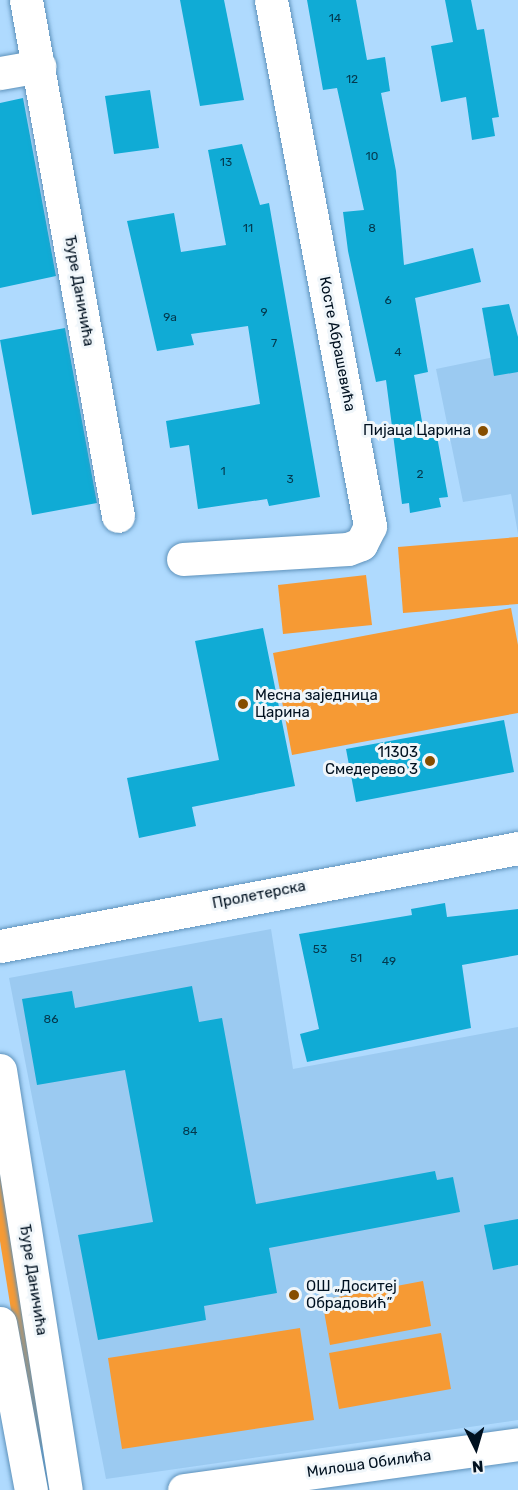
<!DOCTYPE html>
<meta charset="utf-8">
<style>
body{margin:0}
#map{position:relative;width:518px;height:1490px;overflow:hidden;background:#afdafe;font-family:Rubik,sans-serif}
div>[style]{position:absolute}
.built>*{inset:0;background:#9bcaf1}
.green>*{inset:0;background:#f69a34}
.building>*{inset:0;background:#10abd5}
.roads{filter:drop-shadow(0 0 2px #5e92bb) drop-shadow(0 0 2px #5e92bb)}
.minor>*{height:33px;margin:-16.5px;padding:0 16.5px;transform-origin:16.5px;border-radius:16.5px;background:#fff}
.tertiary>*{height:33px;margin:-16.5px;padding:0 16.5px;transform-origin:16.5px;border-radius:16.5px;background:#fff}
.dots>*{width:16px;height:16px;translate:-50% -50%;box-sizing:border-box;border:3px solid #f0f6fa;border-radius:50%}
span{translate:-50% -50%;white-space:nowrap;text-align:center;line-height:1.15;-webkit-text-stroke:6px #f0f6fa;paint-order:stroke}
.number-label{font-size:12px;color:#04384d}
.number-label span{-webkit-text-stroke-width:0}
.street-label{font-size:15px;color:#001120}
.poi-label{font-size:15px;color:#001120}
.right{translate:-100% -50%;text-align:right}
.left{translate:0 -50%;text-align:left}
.north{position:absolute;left:446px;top:1418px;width:60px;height:60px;-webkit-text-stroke:4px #f0f6fa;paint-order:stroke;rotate:175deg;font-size:16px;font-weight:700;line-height:24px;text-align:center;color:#001120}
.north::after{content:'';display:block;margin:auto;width:21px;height:27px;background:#001120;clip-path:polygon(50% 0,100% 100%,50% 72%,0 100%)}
</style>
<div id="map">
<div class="built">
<div style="clip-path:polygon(518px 352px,518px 534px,511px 494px,463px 502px,436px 369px)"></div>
<div style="clip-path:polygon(271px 929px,293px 1069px,518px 1027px,518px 1420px,106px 1479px,9px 978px)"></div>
</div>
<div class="green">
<div style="clip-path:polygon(518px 537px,518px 604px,403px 613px,398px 547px)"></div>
<div style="clip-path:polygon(366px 575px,372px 625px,283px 634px,278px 585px)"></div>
<div style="clip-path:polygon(511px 608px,518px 645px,518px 713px,292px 755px,273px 653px)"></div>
<div style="clip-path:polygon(0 1169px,45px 1446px,33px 1448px,0 1241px)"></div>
<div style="clip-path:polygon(423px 1281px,431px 1326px,330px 1345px,322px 1300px)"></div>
<div style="clip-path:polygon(300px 1328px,314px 1420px,122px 1449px,108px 1358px)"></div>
<div style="clip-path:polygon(441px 1333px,451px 1389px,339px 1409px,329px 1353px)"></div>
</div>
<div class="building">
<div style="clip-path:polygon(180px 0,224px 0,244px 100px,200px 106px)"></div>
<div style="clip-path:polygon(307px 0,356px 0,367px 60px,385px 57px,390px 91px,381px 93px,396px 171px,404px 265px,473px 248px,481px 282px,415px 298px,428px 372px,414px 375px,424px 433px,436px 431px,448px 497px,439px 498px,441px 507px,410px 513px,409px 503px,402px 504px,386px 380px,376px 382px,348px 251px,343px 212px,364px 210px,337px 88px,323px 90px)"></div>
<div style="clip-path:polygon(445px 0,471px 0,477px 30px,484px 29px,499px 117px,492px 118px,495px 136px,472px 140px,466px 97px,441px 102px,431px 46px,453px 42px)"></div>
<div style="clip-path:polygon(150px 90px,159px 148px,114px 154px,105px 96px)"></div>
<div style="clip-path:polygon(23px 98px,56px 276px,0 288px,0 103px)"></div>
<div style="clip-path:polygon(242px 144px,260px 205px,269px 203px,320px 497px,269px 506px,267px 499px,198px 509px,189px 445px,170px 448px,166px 421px,260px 404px,248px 326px,191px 334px,194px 345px,157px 351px,127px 221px,174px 213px,181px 252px,226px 245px,208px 150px)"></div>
<div style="clip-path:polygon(509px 304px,518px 337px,518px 372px,494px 376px,482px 308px)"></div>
<div style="clip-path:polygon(65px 328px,97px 503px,32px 515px,0 340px)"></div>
<div style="clip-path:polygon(263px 628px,295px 786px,192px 807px,196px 826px,139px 838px,127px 778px,219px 760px,195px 641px)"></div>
<div style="clip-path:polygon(504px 720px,514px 772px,356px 802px,346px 749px)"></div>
<div style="clip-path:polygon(445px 903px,447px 917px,518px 909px,518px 955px,462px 965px,471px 1028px,307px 1062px,300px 1034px,319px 1029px,299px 934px,412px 915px,411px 909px)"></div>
<div style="clip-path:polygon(192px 986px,199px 1022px,222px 1018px,256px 1204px,435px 1171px,437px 1180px,453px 1177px,460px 1212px,269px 1248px,277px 1293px,204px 1306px,206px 1320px,98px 1340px,78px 1235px,153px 1222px,125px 1070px,37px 1085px,22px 999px,72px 991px,75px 1008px)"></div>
<div style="clip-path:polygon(518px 1219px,518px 1265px,493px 1270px,484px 1225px)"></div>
</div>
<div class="roads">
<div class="minor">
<div style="left:26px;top:0;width:524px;rotate:79.89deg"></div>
<div style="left:0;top:73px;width:40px;rotate:-10deg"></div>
<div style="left:183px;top:559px;width:165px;rotate:-3.5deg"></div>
<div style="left:348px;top:549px;width:14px;rotate:-21deg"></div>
<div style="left:361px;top:544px;width:20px;rotate:-63deg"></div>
<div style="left:370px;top:526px;width:535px;rotate:-100.66deg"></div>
<div style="left:184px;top:1490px;width:337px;rotate:-7.8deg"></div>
</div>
<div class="tertiary">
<div style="left:0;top:946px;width:527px;rotate:-10.71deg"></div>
<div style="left:0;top:1070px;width:425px;rotate:81.1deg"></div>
<div style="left:0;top:1323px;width:170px;rotate:79.5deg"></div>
</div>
</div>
<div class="dots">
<div style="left:483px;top:431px;background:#864e01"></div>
<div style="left:243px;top:704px;background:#864e01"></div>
<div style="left:430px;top:761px;background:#864e01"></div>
<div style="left:294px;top:1295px;background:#864e01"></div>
</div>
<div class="number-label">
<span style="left:335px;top:19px">14</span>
<span style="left:352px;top:80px">12</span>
<span style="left:372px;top:157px">10</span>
<span style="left:226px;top:163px">13</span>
<span style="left:248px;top:229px">11</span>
<span style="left:372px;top:229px">8</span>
<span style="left:388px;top:301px">6</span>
<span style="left:264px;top:313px">9</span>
<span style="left:170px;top:318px">9a</span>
<span style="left:274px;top:344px">7</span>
<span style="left:398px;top:353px">4</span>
<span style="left:223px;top:472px">1</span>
<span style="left:420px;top:475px">2</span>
<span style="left:290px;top:480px">3</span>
<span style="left:320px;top:950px">53</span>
<span style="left:356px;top:959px">51</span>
<span style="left:389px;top:962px">49</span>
<span style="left:51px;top:1020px">86</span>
<span style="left:190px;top:1132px">84</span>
</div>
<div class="street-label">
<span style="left:79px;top:291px;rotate:80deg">Ђуре Даничића</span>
<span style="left:337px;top:344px;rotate:79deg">Косте Абрашевића</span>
<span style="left:259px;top:895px;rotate:-11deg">Пролетерска</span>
<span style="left:33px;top:1280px;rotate:81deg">Ђуре Даничића</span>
<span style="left:369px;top:1464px;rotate:-8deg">Милоша Обилића</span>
</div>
<div class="poi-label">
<span class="right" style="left:471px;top:431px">Пијаца Царина</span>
<span class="left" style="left:255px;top:704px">Месна заједница<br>Царина</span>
<span class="right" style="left:418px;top:761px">11303<br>Смедерево 3</span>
<span class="left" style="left:306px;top:1295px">ОШ „Доситеј<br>Обрадовић”</span>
</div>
<div class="north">N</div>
</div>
